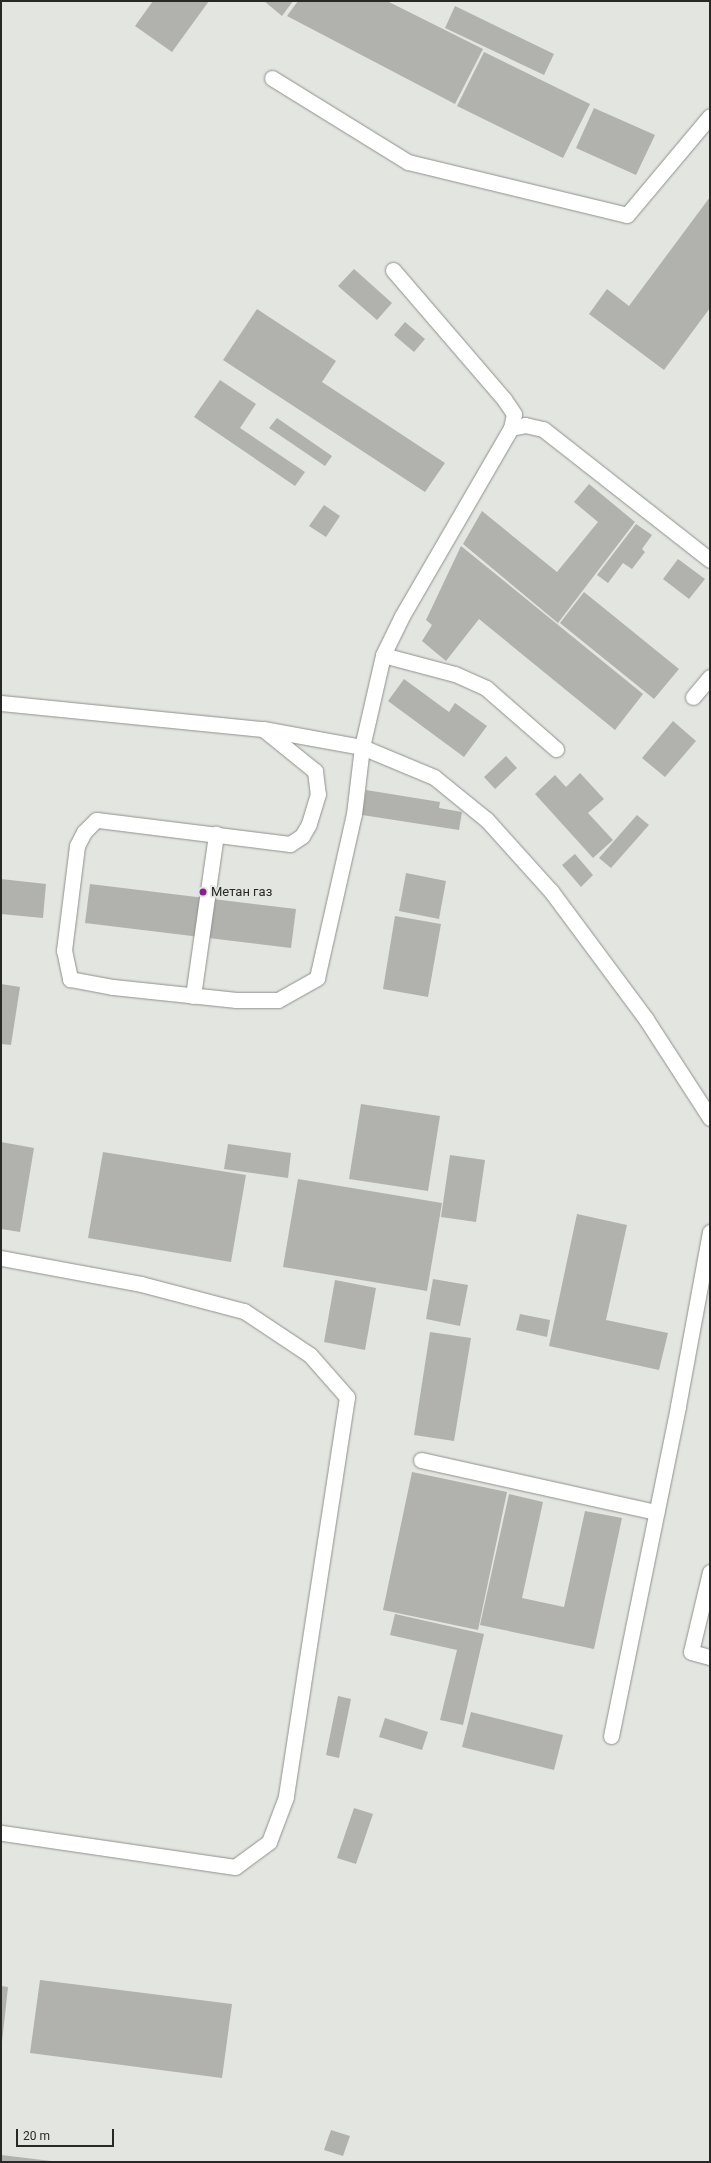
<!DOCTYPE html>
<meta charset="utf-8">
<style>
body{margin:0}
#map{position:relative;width:711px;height:2163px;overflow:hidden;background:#e3e5e0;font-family:Roboto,sans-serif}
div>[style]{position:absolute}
.building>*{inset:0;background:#b1b2ad}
.roads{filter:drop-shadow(0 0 1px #8f918c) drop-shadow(0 0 1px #8f918c)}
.service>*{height:15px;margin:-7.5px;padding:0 7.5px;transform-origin:7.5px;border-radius:7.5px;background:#fff}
.dots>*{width:11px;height:11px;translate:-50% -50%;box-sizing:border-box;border:2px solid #e3e5e0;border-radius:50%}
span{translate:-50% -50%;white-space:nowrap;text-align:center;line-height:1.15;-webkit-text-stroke:3.5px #e3e5e0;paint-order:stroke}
.poi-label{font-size:13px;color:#282927}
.left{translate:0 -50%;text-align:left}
.frame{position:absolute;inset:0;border:2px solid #282927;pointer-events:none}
.scale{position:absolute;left:16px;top:2129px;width:98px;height:18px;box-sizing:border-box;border:2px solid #282927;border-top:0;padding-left:5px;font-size:12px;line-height:14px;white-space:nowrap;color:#282927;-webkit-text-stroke:3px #e3e5e0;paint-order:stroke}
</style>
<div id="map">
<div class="building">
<div style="clip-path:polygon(153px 1px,209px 1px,172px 52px,135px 26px)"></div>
<div style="clip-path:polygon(264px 1px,293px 1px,282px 16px)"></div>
<div style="clip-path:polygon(298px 1px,387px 1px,483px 49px,455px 104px,287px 16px)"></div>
<div style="clip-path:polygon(455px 6px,554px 54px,544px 75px,445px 28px)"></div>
<div style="clip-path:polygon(484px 52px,590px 104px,563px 158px,457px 106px)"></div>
<div style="clip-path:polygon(594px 108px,655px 135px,636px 175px,576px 148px)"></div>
<div style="clip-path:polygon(710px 197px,710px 308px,664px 370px,589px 314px,607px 289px,629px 306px)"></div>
<div style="clip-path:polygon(354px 269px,392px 303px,377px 320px,338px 286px)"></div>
<div style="clip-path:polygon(257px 309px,336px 361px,322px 382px,445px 463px,425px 492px,223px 360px)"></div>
<div style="clip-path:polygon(405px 322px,425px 339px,414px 352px,394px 335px)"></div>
<div style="clip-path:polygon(220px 380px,256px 404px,240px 428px,305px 472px,295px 486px,194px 417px)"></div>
<div style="clip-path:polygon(277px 418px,332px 456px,325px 466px,269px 428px)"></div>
<div style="clip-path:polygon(589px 484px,635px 522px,558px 623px,463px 544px,482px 511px,557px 572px,598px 522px,574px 502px)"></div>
<div style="clip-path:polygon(324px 505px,340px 516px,326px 537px,309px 526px)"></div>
<div style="clip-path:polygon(636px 524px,652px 535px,642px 549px,645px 552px,632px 569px,623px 563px,608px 583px,597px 575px)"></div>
<div style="clip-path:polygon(461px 546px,643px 694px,615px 730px,479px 619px,446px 661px,422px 641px,432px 625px,426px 620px)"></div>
<div style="clip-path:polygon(678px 559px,705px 579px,689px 599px,663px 579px)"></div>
<div style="clip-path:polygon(584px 592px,679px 669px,654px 699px,560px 623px)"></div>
<div style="clip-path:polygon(404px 679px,449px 712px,455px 703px,487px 726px,464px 757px,388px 701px)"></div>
<div style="clip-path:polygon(673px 721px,696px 741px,665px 777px,642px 758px)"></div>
<div style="clip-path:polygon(506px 756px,517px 768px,495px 789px,484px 777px)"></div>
<div style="clip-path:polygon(580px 773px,604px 799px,588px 813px,613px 840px,593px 858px,535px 794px,555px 775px,566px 787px)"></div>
<div style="clip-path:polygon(366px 790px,440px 802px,439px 808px,462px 812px,459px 830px,362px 815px)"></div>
<div style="clip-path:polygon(637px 815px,649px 825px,611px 868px,599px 858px)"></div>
<div style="clip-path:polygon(575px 854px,593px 875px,581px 887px,562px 865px)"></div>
<div style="clip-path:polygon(406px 873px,446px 881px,439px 919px,399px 911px)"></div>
<div style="clip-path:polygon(1px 879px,46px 884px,43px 918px,1px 914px)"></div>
<div style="clip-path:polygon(90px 884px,296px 909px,291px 948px,85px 923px)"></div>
<div style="clip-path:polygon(395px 916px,441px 924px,428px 997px,383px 989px)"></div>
<div style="clip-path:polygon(1px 984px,20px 987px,11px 1045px,1px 1044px)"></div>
<div style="clip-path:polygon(361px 1104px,440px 1116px,428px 1191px,349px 1179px)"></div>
<div style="clip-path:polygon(1px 1142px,34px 1148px,20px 1232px,1px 1229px)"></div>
<div style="clip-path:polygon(228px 1144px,291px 1153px,288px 1178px,224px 1169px)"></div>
<div style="clip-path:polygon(103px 1152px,246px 1175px,231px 1262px,88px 1238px)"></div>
<div style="clip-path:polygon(450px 1155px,485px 1160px,476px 1222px,441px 1217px)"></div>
<div style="clip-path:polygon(298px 1179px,442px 1203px,427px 1291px,283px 1267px)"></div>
<div style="clip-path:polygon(577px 1214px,627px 1225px,606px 1320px,668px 1333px,659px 1370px,549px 1346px)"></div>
<div style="clip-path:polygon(433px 1279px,468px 1285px,460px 1326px,426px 1319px)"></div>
<div style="clip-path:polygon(335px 1280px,376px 1288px,365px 1350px,324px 1342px)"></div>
<div style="clip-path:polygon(520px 1314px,550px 1320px,547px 1337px,516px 1330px)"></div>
<div style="clip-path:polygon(430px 1332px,471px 1338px,454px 1441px,414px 1435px)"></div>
<div style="clip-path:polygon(412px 1472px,507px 1492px,478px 1630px,383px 1610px)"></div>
<div style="clip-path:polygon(509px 1494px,543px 1502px,522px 1598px,564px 1607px,585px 1511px,622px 1518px,594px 1649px,480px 1625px)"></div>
<div style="clip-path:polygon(395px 1614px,484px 1634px,463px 1725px,440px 1720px,457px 1650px,390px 1635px)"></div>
<div style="clip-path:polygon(338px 1696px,351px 1699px,339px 1758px,326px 1755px)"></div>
<div style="clip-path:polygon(471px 1712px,563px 1735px,554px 1770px,462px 1747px)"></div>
<div style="clip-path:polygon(385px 1718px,428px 1732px,422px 1750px,379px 1737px)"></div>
<div style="clip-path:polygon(354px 1808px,373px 1814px,356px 1864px,337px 1858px)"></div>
<div style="clip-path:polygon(40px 1980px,232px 2004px,222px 2078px,30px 2053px)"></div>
<div style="clip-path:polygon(1px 1986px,8px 1987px,2px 2042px,1px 2042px)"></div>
<div style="clip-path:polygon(331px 2130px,350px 2136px,343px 2156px,324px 2150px)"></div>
<div style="clip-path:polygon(1px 2155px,51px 2161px,51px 2162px,1px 2162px)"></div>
</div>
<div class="roads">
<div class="service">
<div style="left:272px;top:78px;width:160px;rotate:31.7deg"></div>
<div style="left:408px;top:162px;width:225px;rotate:13.6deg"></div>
<div style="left:627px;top:215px;width:129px;rotate:-50deg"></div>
<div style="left:393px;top:270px;width:170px;rotate:49.3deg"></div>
<div style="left:504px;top:399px;width:18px;rotate:56deg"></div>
<div style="left:514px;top:414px;width:14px;rotate:102deg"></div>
<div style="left:383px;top:655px;width:74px;rotate:14.8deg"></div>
<div style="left:455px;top:674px;width:34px;rotate:24deg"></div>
<div style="left:486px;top:688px;width:93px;rotate:41.1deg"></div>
<div style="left:693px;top:697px;width:26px;rotate:-50deg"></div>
<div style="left:1px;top:703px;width:263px;rotate:5.7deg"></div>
<div style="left:263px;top:729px;width:101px;rotate:10.3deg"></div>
<div style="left:362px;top:747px;width:78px;rotate:22.6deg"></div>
<div style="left:434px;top:777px;width:68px;rotate:39.1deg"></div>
<div style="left:487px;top:820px;width:96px;rotate:48deg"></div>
<div style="left:551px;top:891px;width:159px;rotate:53.4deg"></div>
<div style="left:646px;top:1019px;width:118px;rotate:57.1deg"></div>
<div style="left:263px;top:729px;width:67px;rotate:38.9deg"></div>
<div style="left:315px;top:771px;width:23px;rotate:83deg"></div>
<div style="left:318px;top:794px;width:31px;rotate:107deg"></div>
<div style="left:309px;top:824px;width:14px;rotate:120deg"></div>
<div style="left:302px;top:836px;width:14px;rotate:146deg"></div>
<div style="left:290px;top:844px;width:195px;rotate:-172.9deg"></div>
<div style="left:96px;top:820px;width:17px;rotate:135deg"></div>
<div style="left:84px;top:832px;width:16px;rotate:117deg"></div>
<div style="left:77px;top:846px;width:105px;rotate:97.1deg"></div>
<div style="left:64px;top:950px;width:30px;rotate:78deg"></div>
<div style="left:70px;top:979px;width:44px;rotate:10.5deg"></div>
<div style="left:113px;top:987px;width:124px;rotate:6deg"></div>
<div style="left:236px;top:1000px;width:42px"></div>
<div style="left:278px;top:1000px;width:45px;rotate:-29.4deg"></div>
<div style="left:317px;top:978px;width:168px;rotate:-77.3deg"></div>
<div style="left:354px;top:814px;width:67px;rotate:-83.2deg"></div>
<div style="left:362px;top:747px;width:94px;rotate:-77.1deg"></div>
<div style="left:383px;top:655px;width:43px;rotate:-64deg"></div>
<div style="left:402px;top:616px;width:217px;rotate:-59.9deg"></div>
<div style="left:511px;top:428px;width:14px;rotate:-12deg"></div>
<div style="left:525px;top:425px;width:18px;rotate:13deg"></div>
<div style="left:543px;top:429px;width:212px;rotate:38.1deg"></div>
<div style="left:193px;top:996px;width:164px;rotate:-81.9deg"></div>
<div style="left:1px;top:1258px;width:142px;rotate:10.5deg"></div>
<div style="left:141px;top:1284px;width:106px;rotate:14.7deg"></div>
<div style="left:244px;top:1311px;width:79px;rotate:33.7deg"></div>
<div style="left:310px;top:1355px;width:56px;rotate:48.6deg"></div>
<div style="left:347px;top:1397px;width:405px;rotate:98.7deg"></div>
<div style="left:286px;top:1797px;width:48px;rotate:110.7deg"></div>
<div style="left:269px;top:1842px;width:42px;rotate:143.7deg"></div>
<div style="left:235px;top:1867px;width:236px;rotate:-171.7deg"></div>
<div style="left:421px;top:1460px;width:241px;rotate:12.5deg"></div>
<div style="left:710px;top:1572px;width:82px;rotate:103.4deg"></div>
<div style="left:691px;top:1652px;width:20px;rotate:15deg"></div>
<div style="left:611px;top:1736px;width:337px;rotate:-78.5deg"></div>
<div style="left:678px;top:1406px;width:177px;rotate:-79.6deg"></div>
</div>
</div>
<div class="dots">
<div style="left:203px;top:892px;background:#83238d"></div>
</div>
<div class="poi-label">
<span class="left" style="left:211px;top:892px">Метан газ</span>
</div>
<div class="frame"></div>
<div class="scale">20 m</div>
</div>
